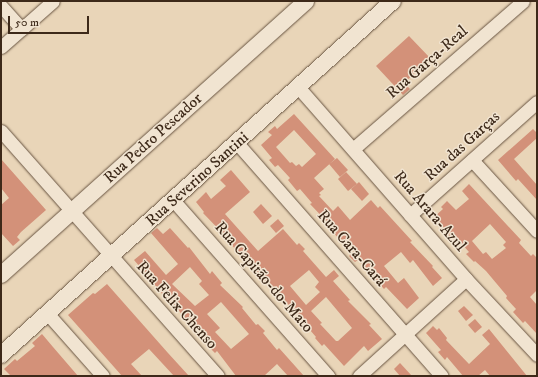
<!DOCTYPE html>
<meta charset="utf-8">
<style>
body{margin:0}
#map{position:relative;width:538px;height:377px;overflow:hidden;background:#e9d5b8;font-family:"IM FELL DW Pica",serif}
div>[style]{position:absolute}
.building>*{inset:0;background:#d39179}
.roads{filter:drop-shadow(0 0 1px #685441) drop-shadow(0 0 1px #685441)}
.minor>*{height:13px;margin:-6.5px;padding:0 6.5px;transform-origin:6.5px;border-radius:6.5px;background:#f1e4d1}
.tertiary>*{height:16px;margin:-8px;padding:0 8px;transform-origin:8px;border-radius:8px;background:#f1e4d1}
span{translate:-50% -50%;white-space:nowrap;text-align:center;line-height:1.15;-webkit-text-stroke:3px #f1e4d1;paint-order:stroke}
.street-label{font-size:16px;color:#3d2919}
.frame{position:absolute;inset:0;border:2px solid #3d2919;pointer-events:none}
.scale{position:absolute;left:8px;top:16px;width:81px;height:18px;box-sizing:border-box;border:2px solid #3d2919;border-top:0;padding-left:5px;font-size:12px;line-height:14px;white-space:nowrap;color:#3d2919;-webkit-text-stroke:3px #f1e4d1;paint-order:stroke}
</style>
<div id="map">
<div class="building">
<div style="clip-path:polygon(409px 36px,431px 59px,404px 83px,410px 89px,403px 95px,376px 66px)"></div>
<div style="clip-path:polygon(evenodd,294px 114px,335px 159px,314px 178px,324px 189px,319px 193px,321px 195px,319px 196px,333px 211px,338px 206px,350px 220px,371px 200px,378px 208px,380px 206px,412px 241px,410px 242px,433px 266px,432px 267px,442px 278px,433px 286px,413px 260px,410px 263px,401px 252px,384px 266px,398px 283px,404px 278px,419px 298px,407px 309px,386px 287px,384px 289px,358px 260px,355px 262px,349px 256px,354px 252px,343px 239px,341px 241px,330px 229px,332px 227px,310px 204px,312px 203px,300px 189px,297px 191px,288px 180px,290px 178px,278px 165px,275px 167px,269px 160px,272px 158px,261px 145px,272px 135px,268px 132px,275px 126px,277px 129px,294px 114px,294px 130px,316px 154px,302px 167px,299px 164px,296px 166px,292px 162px,290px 163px,276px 147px,294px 130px)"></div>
<div style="clip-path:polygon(533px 129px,537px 133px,537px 138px,514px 159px,537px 185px,537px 200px,518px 179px,516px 181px,498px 160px)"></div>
<div style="clip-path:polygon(337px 158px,348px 170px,340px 177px,329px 164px)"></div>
<div style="clip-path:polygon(1px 159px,46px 210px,21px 232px,17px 237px,20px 240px,13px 246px,1px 233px,1px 205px,9px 198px,1px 188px)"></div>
<div style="clip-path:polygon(evenodd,231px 170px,250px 192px,225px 214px,258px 251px,283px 229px,297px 245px,299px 243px,305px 249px,303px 251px,326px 277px,334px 270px,339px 276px,333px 281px,350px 300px,348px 301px,371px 324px,369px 325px,382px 339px,368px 351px,364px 346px,344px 366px,324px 344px,322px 346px,315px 338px,316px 337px,280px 295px,278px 297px,258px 272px,257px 273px,228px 241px,229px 240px,203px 213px,204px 212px,196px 202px,206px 192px,211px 199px,226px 186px,220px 180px,231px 170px,309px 270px,319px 282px,315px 287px,320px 292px,306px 305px,290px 286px,309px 270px,231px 170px,326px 297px,352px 328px,338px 341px,336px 341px,320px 324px,322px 323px,311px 311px,326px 297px)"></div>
<div style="clip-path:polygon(346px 172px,357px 184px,348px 191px,338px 179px)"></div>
<div style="clip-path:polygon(359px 182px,369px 194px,362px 201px,351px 189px)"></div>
<div style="clip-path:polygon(evenodd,469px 184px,521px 240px,519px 243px,531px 256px,533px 254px,537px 258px,537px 290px,530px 297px,537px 305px,537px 334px,525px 321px,523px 323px,513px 312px,516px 309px,506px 298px,507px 296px,486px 271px,475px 261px,474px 262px,466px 254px,469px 252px,454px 235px,451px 238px,434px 217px,443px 209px,441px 207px,447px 201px,456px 210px,469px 199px,462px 191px,469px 184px,490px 224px,506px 242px,503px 245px,506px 248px,492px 259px,486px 252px,483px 254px,472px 241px,490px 224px)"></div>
<div style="clip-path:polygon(261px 204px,272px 216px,263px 224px,253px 212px)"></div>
<div style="clip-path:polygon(278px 219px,284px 226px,276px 233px,270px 226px)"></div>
<div style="clip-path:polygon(evenodd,157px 228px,163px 234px,170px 228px,188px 248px,189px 247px,210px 274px,212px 271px,222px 283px,220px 285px,243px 307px,242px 308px,256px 325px,258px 324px,265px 331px,263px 333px,277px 350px,279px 348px,304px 376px,288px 376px,277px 364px,264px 376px,236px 376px,217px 351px,215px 353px,209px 347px,211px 345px,196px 328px,194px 330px,173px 303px,171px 305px,151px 280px,150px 281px,144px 275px,146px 274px,134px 260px,145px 251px,166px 275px,178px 264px,151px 233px,157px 228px,190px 267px,202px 281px,199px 284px,209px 295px,195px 306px,172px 284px,190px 267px,157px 228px,221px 302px,249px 334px,231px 349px,215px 332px,220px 328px,207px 314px,221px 302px)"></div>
<div style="clip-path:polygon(107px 284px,168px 353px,189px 376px,174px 376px,149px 349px,131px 364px,142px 376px,122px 376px,68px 315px,93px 293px,95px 294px)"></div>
<div style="clip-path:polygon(464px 306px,473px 315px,466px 321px,458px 311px)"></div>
<div style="clip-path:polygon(475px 319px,482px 327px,475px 333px,468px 325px)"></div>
<div style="clip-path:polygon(433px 326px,437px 330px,439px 328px,447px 338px,446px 340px,469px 364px,490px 344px,482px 335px,489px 329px,527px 376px,490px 376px,485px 370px,478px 376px,463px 376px,447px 357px,445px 360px,438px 352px,441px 350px,426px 333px)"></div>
<div style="clip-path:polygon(42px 334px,53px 347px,78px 376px,11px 376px,4px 369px,15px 359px,17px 361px,35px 346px,32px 343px)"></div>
<div style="clip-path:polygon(400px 363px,412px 376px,400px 376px,394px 369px)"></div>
</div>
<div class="roads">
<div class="minor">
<div style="left:1px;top:6px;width:31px;rotate:48deg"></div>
<div style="left:1px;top:47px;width:69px;rotate:-41.5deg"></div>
<div style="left:299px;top:88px;width:254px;rotate:48.8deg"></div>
<div style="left:466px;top:279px;width:104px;rotate:46.9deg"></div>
<div style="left:1px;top:131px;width:327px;rotate:48.5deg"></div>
<div style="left:237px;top:143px;width:310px;rotate:48.7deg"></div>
<div style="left:353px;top:149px;width:225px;rotate:-41deg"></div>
<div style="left:472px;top:160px;width:96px;rotate:47.5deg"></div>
<div style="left:173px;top:200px;width:235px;rotate:48.6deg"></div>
<div style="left:410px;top:215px;width:170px;rotate:-41.7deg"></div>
<div style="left:47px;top:313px;width:84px;rotate:48.4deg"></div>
<div style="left:359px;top:376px;width:144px;rotate:-42.2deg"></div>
</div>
<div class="tertiary">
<div style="left:1px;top:275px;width:410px;rotate:-41.9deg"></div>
<div style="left:1px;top:355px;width:528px;rotate:-42.08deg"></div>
</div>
</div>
<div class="street-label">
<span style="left:427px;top:62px;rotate:-41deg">Rua Garça-Real</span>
<span style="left:153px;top:138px;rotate:-42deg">Rua Pedro Pescador</span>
<span style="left:462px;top:146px;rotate:-42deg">Rua das Garças</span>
<span style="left:197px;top:179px;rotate:-42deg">Rua Severino Santini</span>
<span style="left:430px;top:211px;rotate:49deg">Rua Arara-Azul</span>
<span style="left:352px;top:248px;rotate:49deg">Rua Cara-Cará</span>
<span style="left:264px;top:277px;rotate:49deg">Rua Capitão-do-Mato</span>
<span style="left:177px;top:305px;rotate:48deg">Rua Felix Chenso</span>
</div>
<div class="frame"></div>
<div class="scale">50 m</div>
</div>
